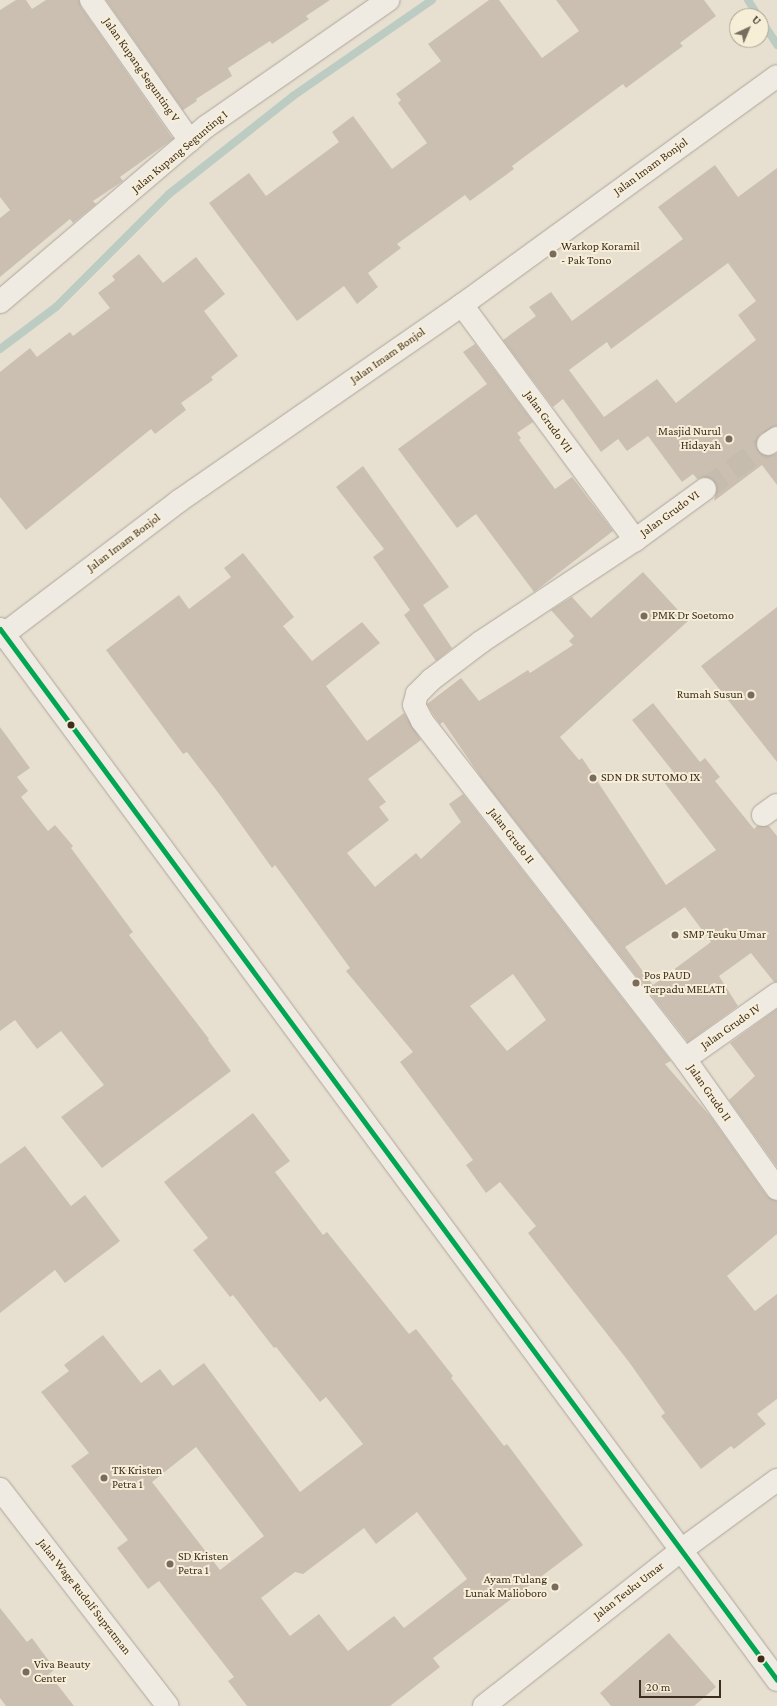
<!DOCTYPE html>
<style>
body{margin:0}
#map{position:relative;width:777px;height:1706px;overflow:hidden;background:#e7e0d1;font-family:"Crimson Pro",serif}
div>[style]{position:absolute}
.stream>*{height:8px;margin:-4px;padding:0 4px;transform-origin:4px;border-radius:4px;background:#bcccc2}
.building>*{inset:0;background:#cbbfb2}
.minor-tunnel>*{height:22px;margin-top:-11px;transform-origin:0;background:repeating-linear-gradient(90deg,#c5bcae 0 22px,transparent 0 33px)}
.roads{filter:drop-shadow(0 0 1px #ada599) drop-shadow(0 0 1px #ada599)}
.minor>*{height:22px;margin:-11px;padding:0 11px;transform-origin:11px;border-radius:11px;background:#efebe3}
.bus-1>*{height:5px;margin:-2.5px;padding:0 2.5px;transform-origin:2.5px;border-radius:2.5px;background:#00a651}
.dots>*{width:11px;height:11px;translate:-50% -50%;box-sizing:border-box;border:2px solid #f7eed8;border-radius:50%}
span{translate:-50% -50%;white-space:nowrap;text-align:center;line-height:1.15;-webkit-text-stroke:4px #f7eed8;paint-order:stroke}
.street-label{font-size:12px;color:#3d2e20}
.poi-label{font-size:12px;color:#3d2e20}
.left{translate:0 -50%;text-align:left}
.right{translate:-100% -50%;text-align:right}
.north{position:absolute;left:729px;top:8px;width:40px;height:40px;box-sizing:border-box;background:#f7eed8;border:1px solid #ada18e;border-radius:50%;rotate:44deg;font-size:11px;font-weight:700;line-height:16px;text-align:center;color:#3d2e20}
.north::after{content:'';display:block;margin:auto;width:14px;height:18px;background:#786c5e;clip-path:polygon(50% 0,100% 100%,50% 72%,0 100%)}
.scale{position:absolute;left:639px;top:1680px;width:82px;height:18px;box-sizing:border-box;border:2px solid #3d2e20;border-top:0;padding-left:5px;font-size:12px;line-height:14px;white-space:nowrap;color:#3d2e20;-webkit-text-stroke:3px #f7eed8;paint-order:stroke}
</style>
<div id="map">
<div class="stream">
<div style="left:748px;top:0;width:19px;rotate:58deg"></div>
<div style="left:761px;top:20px;width:30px;rotate:57deg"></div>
<div style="left:0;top:349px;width:70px;rotate:-36.9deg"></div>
<div style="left:56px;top:307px;width:160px;rotate:-45deg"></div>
<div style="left:169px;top:194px;width:158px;rotate:-38.3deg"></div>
<div style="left:293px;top:96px;width:169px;rotate:-34.6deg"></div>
</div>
<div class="building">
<div style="clip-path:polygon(16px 0,26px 0,32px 9px,46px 0,79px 0,81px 7px,173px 139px,120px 177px,123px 181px,93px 201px,96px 204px,73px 223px,70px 219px,0 277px,0 218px,10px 210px,0 197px,0 10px)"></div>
<div style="clip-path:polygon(106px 0,330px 0,306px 16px,309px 19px,272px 44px,270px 41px,228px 68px,232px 76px,196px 99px,197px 101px,183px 110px)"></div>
<div style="clip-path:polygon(489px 0,499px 0,542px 58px,579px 31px,556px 0,704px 0,716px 16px,680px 43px,683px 46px,626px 88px,623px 84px,512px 166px,514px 169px,470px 201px,465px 195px,397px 244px,401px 248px,368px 273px,378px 287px,357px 304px,344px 286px,297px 321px,209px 203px,249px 173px,266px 196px,339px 142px,332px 132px,353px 116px,392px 169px,427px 143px,398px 103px,401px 100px,396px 94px,441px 61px,428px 44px)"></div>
<div style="clip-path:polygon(evenodd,715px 165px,738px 197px,777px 168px,777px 426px,761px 434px,756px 444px,763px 455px,769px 456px,777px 453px,777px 485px,762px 465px,714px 501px,717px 488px,715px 481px,704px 477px,697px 479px,693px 474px,682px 482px,648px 436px,627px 451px,618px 439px,601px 452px,563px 399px,553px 407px,503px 340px,536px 316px,529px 307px,551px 292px,572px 321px,683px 239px,658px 207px,715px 165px,728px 263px,756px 301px,738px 315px,756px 340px,676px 403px,657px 379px,604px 417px,569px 370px,607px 342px,611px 349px,728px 263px)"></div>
<div style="clip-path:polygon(139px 254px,163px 283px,196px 257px,225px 294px,204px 311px,238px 356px,211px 377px,213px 380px,181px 403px,186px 410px,155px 434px,151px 429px,26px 530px,0 497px,0 372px,30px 348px,37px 357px,70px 332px,73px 336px,110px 308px,98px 293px,115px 280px,112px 276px)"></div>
<div style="clip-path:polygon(475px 344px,533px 422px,517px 433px,521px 438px,519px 440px,555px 489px,572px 477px,613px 531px,534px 592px,476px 514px,457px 528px,398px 449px,487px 384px,463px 352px)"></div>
<div style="clip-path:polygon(363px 466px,449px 587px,423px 605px,452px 648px,436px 661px,404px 615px,410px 610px,373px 557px,384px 549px,336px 487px)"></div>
<div style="clip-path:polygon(evenodd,243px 553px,294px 617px,283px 626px,312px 661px,362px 622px,380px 643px,326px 686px,367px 741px,404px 713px,421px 740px,368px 779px,386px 802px,379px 807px,389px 820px,347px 853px,375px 887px,416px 853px,421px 859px,461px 822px,449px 804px,463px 794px,671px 1061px,665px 1064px,711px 1117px,767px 1196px,777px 1201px,777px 1234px,727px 1276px,755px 1311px,777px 1294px,777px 1399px,757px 1414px,766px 1424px,734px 1449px,731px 1446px,701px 1469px,661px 1416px,665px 1413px,629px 1362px,528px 1233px,536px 1226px,500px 1182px,486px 1193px,466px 1165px,473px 1160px,400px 1062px,413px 1052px,346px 971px,350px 968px,275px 865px,272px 868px,220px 795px,187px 752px,183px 754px,106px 650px,179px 595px,189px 609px,231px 577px,224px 568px,243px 553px,513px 974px,546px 1020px,507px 1051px,470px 1006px,513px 974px)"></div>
<div style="clip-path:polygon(evenodd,643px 572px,688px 621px,560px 737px,579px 760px,582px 758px,666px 885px,716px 850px,664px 782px,675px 774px,632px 720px,653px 703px,700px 762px,705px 758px,720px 777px,715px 781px,754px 829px,757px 826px,769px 826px,777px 836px,777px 982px,774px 982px,751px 953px,719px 976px,738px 1006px,688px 1042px,483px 780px,443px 722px,440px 724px,433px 714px,427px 704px,461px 678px,479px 701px,528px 670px,530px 673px,573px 645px,569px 641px,574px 636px,551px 610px,572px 597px,591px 618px,643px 572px,685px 907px,711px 942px,653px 985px,625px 947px,685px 907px)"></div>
<div style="clip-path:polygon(777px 607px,777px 762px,701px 666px)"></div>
<div style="clip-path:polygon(0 727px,30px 768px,17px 777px,28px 791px,21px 797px,48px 831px,55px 825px,73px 846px,71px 848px,133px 932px,129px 935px,209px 1039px,208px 1040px,231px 1071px,102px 1168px,61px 1117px,104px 1085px,61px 1031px,37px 1049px,15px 1020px,0 1031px)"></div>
<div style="clip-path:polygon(777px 1009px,777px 1167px,729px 1100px,755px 1076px,730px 1043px)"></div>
<div style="clip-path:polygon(evenodd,253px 1113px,290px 1161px,275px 1172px,323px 1235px,327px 1232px,409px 1334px,416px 1329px,453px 1376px,451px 1378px,504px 1446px,507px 1444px,583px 1545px,433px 1658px,440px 1667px,390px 1706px,247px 1706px,228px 1681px,234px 1677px,159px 1581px,148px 1589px,117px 1548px,128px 1540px,71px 1466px,89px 1453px,41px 1392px,69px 1371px,64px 1365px,103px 1335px,141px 1383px,160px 1369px,173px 1386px,204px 1363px,300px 1492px,363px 1444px,326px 1397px,320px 1402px,276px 1347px,274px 1348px,233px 1295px,230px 1297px,193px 1250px,208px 1238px,164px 1182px,253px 1113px,196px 1447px,264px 1536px,220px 1570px,152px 1482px,196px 1447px,253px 1113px,417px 1512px,467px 1579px,404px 1628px,394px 1616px,348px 1651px,319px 1614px,290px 1636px,261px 1598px,295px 1572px,303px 1574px,364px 1528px,376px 1544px,417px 1512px)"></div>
<div style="clip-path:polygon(25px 1146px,71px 1206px,85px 1195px,120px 1241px,65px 1283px,55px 1270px,0 1313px,0 1164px)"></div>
<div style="clip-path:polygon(0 1608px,27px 1642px,32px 1638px,40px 1649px,55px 1669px,49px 1674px,74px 1706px,6px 1706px,0 1698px)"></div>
<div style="clip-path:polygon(669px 1633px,716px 1687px,694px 1706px,611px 1706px,600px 1693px)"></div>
</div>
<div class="minor-tunnel">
<div style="left:705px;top:489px;width:77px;rotate:-35.5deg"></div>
</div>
<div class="roads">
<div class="minor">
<div style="left:91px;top:0;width:172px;rotate:54.9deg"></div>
<div style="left:0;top:302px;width:272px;rotate:-40.4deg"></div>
<div style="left:207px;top:126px;width:221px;rotate:-34.8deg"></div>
<div style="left:462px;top:305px;width:292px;rotate:53.6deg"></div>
<div style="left:768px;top:444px;width:11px;rotate:-34deg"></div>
<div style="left:705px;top:489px;width:87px;rotate:143.9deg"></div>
<div style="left:635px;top:540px;width:185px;rotate:146.5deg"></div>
<div style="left:481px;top:642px;width:63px;rotate:142.8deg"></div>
<div style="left:431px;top:680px;width:20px;rotate:135deg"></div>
<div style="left:417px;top:694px;width:11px;rotate:105deg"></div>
<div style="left:414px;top:705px;width:18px;rotate:63deg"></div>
<div style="left:422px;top:721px;width:428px;rotate:52.1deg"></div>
<div style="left:685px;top:1059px;width:159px;rotate:54.7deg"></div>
<div style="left:0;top:629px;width:1307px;rotate:53.52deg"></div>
<div style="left:0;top:637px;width:225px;rotate:-37.2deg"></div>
<div style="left:179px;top:501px;width:344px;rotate:-34.7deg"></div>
<div style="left:462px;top:305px;width:389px;rotate:-36deg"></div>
<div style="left:763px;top:815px;width:17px;rotate:-36deg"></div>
<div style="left:685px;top:1059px;width:113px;rotate:-35.2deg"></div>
<div style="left:0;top:1489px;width:274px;rotate:52.3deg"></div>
<div style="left:484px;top:1706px;width:250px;rotate:-38.3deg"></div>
<div style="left:680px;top:1551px;width:120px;rotate:-36.2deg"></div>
</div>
</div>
<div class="bus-1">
<div style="left:0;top:629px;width:1307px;rotate:53.52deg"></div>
</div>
<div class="dots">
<div style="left:553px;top:254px;background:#786c5e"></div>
<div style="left:729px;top:439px;background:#786c5e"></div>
<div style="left:644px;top:616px;background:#786c5e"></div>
<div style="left:751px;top:695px;background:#786c5e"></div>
<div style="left:71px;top:725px;background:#3d2e20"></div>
<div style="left:593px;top:778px;background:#786c5e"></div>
<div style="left:675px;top:935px;background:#786c5e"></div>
<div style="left:636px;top:983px;background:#786c5e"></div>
<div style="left:104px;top:1478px;background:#786c5e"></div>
<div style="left:170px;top:1564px;background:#786c5e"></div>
<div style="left:555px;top:1587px;background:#786c5e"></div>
<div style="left:761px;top:1659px;background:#3d2e20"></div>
<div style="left:26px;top:1672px;background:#786c5e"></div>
</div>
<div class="street-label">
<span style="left:141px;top:70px;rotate:55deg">Jalan Kupang Segunting V</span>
<span style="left:180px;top:152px;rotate:-40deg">Jalan Kupang Segunting I</span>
<span style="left:651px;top:167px;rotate:-36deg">Jalan Imam Bonjol</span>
<span style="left:388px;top:356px;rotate:-35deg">Jalan Imam Bonjol</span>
<span style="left:548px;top:422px;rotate:54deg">Jalan Grudo VII</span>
<span style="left:670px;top:514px;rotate:-36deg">Jalan Grudo VI</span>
<span style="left:124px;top:543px;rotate:-37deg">Jalan Imam Bonjol</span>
<span style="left:511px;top:836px;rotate:52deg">Jalan Grudo II</span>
<span style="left:731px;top:1027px;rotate:-35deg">Jalan Grudo IV</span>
<span style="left:709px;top:1093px;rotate:55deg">Jalan Grudo II</span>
<span style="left:629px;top:1591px;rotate:-38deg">Jalan Teuku Umar</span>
<span style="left:84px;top:1597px;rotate:52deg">Jalan Wage Rudolf Supratman</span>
</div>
<div class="poi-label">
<span class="left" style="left:561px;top:254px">Warkop Koramil<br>- Pak Tono</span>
<span class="right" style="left:721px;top:439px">Masjid Nurul<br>Hidayah</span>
<span class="left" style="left:652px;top:616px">PMK Dr Soetomo</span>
<span class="right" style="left:743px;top:695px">Rumah Susun</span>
<span class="left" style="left:601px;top:778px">SDN DR SUTOMO IX</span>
<span class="left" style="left:683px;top:935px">SMP Teuku Umar</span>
<span class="left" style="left:644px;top:983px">Pos PAUD<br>Terpadu MELATI</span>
<span class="left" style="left:112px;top:1478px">TK Kristen<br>Petra 1</span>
<span class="left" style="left:178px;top:1564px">SD Kristen<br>Petra 1</span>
<span class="right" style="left:547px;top:1587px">Ayam Tulang<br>Lunak Malioboro</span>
<span class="left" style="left:34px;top:1672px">Viva Beauty<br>Center</span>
</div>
<div class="north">U</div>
<div class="scale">20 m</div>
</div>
